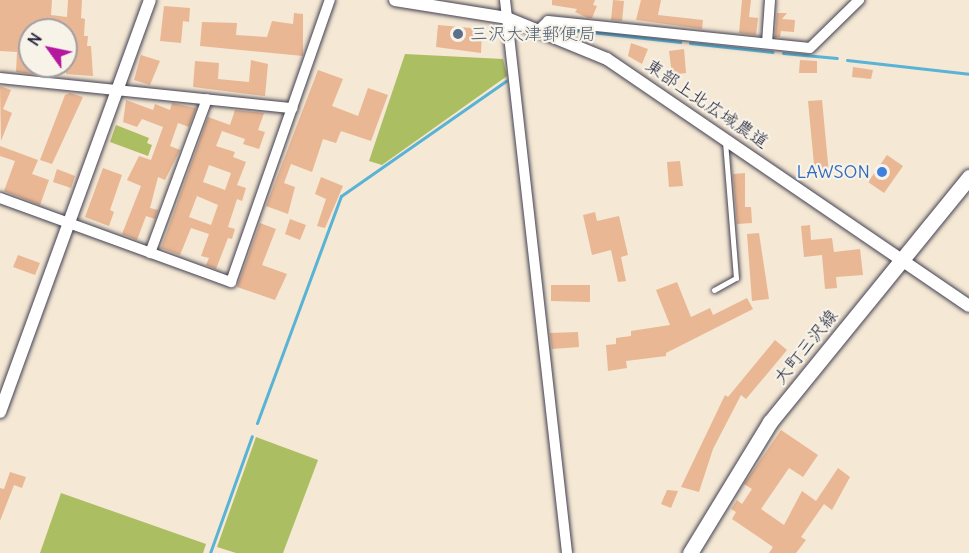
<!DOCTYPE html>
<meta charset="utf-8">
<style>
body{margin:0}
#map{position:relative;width:969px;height:553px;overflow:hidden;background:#f5e8d4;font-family:Delius,"Klee One",sans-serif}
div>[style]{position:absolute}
.green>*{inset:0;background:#acbe62}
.stream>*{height:3px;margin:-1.5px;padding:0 1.5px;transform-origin:1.5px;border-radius:1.5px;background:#59b3d6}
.building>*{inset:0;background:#e9b794}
.roads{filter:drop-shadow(0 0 2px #424052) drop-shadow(0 0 2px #424052)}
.service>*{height:5px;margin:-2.5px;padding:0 2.5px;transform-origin:2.5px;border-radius:2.5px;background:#fff}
.minor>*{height:10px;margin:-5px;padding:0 5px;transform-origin:5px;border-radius:5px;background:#fff}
.tertiary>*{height:12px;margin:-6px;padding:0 6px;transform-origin:6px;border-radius:6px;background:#fff}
.secondary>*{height:15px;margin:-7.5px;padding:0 7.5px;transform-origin:7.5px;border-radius:7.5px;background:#fff}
.dots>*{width:16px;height:16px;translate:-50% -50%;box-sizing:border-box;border:3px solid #f7f3e8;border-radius:50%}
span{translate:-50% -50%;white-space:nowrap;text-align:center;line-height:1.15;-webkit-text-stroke:4.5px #f7f3e8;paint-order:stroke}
.service-label{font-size:18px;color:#4e5e75}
.left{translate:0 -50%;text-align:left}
.street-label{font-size:18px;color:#22223b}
.shop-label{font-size:18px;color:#366cbe}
.right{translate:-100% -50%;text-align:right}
.north{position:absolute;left:18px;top:18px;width:60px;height:60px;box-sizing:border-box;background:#f7f3e8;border:2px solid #a29fa3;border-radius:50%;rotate:303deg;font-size:16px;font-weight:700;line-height:24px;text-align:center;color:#22223b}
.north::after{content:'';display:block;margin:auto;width:21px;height:27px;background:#b5179e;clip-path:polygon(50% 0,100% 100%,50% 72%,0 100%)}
</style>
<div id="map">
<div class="green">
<div style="clip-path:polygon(405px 54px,503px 59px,507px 76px,382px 165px,369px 161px)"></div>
<div style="clip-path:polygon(116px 125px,149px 138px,147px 143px,152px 145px,148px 156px,110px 142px)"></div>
<div style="clip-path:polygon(256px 437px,318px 460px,283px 553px,236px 553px,217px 547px)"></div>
<div style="clip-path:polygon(61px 493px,206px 544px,203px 553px,40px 553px)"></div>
</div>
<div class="stream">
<div style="left:564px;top:29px;width:117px;rotate:6.4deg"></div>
<div style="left:690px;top:43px;width:83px;rotate:6.2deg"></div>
<div style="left:783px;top:53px;width:54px;rotate:5.3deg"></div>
<div style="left:847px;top:60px;width:123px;rotate:6.5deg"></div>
<div style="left:257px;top:423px;width:242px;rotate:-69.7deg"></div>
<div style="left:341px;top:196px;width:201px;rotate:-34.9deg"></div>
<div style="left:210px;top:553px;width:124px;rotate:-70.3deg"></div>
</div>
<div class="building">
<div style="clip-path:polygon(0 0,52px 0,51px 15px,67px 17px,68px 0,82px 0,81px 18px,85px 19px,84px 36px,88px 36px,87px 46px,91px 46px,93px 76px,66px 74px,66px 30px,30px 30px,30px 66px,34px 66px,34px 74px,16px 72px,17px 52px,0 51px)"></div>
<div style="clip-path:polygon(552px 0,595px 0,593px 5px,597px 6px,592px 18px,588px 18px,575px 12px,577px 9px,552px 5px)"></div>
<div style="clip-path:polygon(613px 0,624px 1px,622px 21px,611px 20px)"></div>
<div style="clip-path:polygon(641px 0,661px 0,658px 15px,703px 20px,702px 29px,636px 20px)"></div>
<div style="clip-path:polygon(742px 0,751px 0,749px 17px,758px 18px,756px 35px,739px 33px)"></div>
<div style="clip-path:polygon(164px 6px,190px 8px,189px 22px,183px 21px,181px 43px,160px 41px)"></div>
<div style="clip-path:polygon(294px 13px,303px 14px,303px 56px,200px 46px,202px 22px,237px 23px,236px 35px,267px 37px,272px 21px,293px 24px)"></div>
<div style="clip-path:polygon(777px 13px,787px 13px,782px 19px,795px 20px,794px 32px,781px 31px,780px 37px,775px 37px)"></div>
<div style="clip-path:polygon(438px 25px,482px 29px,481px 53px,436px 47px)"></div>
<div style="clip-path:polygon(631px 43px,648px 49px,642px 64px,628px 56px)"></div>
<div style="clip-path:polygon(684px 49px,686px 73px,672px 75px,669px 51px)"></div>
<div style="clip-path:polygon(141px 55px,160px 61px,150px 85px,134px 80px)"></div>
<div style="clip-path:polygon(251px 60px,268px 64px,265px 96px,193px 87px,195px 61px,219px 63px,218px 79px,249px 82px)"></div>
<div style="clip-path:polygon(800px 60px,817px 61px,817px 73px,799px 73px)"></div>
<div style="clip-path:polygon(853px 67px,873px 70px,871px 79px,852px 77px)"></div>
<div style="clip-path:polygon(318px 70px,343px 79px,332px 106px,358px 116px,368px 88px,388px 95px,371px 141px,341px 131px,336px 143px,323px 139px,312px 172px,291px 164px,284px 183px,295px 187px,288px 214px,266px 206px)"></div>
<div style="clip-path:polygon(0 86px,11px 90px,3px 109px,12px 113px,1px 141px)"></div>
<div style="clip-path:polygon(70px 93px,83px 97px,52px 164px,40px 160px,65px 95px)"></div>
<div style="clip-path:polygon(126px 100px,153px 110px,155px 104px,170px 110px,172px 103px,196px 108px,189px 127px,178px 123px,170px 146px,180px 150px,165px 180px,158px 177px,150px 208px,158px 210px,155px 219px,146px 216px,137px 240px,122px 234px,141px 186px,127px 180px,139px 156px,151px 160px,163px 127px,142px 119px,137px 127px,123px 122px)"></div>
<div style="clip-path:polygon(822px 100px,829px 174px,815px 175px,808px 101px)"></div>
<div style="clip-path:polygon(evenodd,235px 110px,264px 113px,258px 130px,265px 132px,259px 149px,243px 144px,245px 139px,222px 131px,216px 146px,235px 152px,233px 157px,246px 162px,237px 185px,246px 188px,242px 201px,237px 199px,228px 227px,235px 229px,232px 239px,228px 238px,216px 269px,206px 265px,209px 258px,201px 256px,209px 234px,191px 228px,180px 255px,161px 248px,208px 117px,230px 125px,235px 110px,209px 165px,231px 173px,225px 190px,203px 182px,209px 165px,235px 110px,197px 196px,218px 205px,211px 225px,189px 217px,197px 196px)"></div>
<div style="clip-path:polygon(0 146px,38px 160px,32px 174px,49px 180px,40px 205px,4px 191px,15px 161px,0 156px)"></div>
<div style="clip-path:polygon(887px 155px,903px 166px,884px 193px,868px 182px)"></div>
<div style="clip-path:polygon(680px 161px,683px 186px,669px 187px,667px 162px)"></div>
<div style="clip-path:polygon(103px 168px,122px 175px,110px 210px,114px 212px,109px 226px,85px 217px)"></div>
<div style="clip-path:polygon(57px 169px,75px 176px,71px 188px,53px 182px)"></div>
<div style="clip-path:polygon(745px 173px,745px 207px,751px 207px,752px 223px,737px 224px,733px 174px)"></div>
<div style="clip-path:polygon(321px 177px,343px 186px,325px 228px,317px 226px,326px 199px,315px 194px)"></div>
<div style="clip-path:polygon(595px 212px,597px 221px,619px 216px,628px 255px,621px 257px,626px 281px,618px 282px,611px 250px,592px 255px,583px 215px)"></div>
<div style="clip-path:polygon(290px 219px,306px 225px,300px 240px,285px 234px)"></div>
<div style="clip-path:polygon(260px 223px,276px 229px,262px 265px,287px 274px,275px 300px,237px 287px)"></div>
<div style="clip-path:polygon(810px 225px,811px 240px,832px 238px,834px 252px,860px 249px,863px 275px,836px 277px,837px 288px,825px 289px,822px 255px,804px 257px,801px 226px)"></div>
<div style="clip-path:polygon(759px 233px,769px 299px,752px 301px,747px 234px)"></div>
<div style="clip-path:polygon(18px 255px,40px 263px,35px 275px,13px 267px)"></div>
<div style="clip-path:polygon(677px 282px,691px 317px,710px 308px,713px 315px,747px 298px,753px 309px,666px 353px,666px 356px,626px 361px,627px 368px,608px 371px,606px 345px,616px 344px,616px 338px,631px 336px,631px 331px,670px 325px,656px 290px)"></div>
<div style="clip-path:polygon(551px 285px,590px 285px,590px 302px,551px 301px)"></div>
<div style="clip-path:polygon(578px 332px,579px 347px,552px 349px,550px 333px)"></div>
<div style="clip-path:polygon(775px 340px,787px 350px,746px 399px,741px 395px,713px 449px,699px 492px,681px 487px,725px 395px,728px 397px)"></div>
<div style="clip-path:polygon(781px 430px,818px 455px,803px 477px,789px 468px,761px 509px,784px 525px,802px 491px,816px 501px,838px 468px,850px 477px,832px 510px,824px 504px,801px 537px,806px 540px,796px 553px,769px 553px,773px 547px,732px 519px,736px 512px,731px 509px,737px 500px,742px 504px,752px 489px,744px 484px)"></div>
<div style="clip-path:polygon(10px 472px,26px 477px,22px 488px,14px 485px,0 521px,0 488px,4px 489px)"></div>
<div style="clip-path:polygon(667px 490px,678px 491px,671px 508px,661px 504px)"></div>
</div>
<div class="roads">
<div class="service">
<div style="left:714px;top:290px;width:25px;rotate:-29deg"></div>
<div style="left:736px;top:278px;width:138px;rotate:-94.6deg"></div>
</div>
<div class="minor">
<div style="left:505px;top:0;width:556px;rotate:83.6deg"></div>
<div style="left:540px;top:29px;width:11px;rotate:-45deg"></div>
<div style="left:548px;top:21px;width:263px;rotate:5.9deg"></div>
<div style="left:810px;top:48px;width:69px;rotate:-44.4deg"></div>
<div style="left:767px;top:43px;width:43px;rotate:-86deg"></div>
<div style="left:0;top:78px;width:294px;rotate:5.9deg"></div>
<div style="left:0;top:198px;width:246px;rotate:20deg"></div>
<div style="left:231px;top:282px;width:299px;rotate:-70.7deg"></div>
<div style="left:150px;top:253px;width:164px;rotate:-69.7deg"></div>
</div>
<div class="tertiary">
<div style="left:395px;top:0;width:113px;rotate:9.1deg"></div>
<div style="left:507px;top:18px;width:108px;rotate:22.3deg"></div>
<div style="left:607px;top:59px;width:438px;rotate:34.3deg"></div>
<div style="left:0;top:412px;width:438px;rotate:-70deg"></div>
</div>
<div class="secondary">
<div style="left:690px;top:553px;width:153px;rotate:-58.6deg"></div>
<div style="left:770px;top:422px;width:316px;rotate:-50.9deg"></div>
</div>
</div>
<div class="dots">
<div style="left:458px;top:34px;background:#5c6f8a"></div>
<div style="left:882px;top:172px;background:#3f7fe0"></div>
</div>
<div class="service-label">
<span class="left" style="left:470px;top:34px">三沢大津郵便局</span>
</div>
<div class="street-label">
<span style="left:707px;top:104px;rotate:34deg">東部上北広域農道</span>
<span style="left:806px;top:347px;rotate:-51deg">大町三沢線</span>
</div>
<div class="shop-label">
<span class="right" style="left:870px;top:172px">LAWSON</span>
</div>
<div class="north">N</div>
</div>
